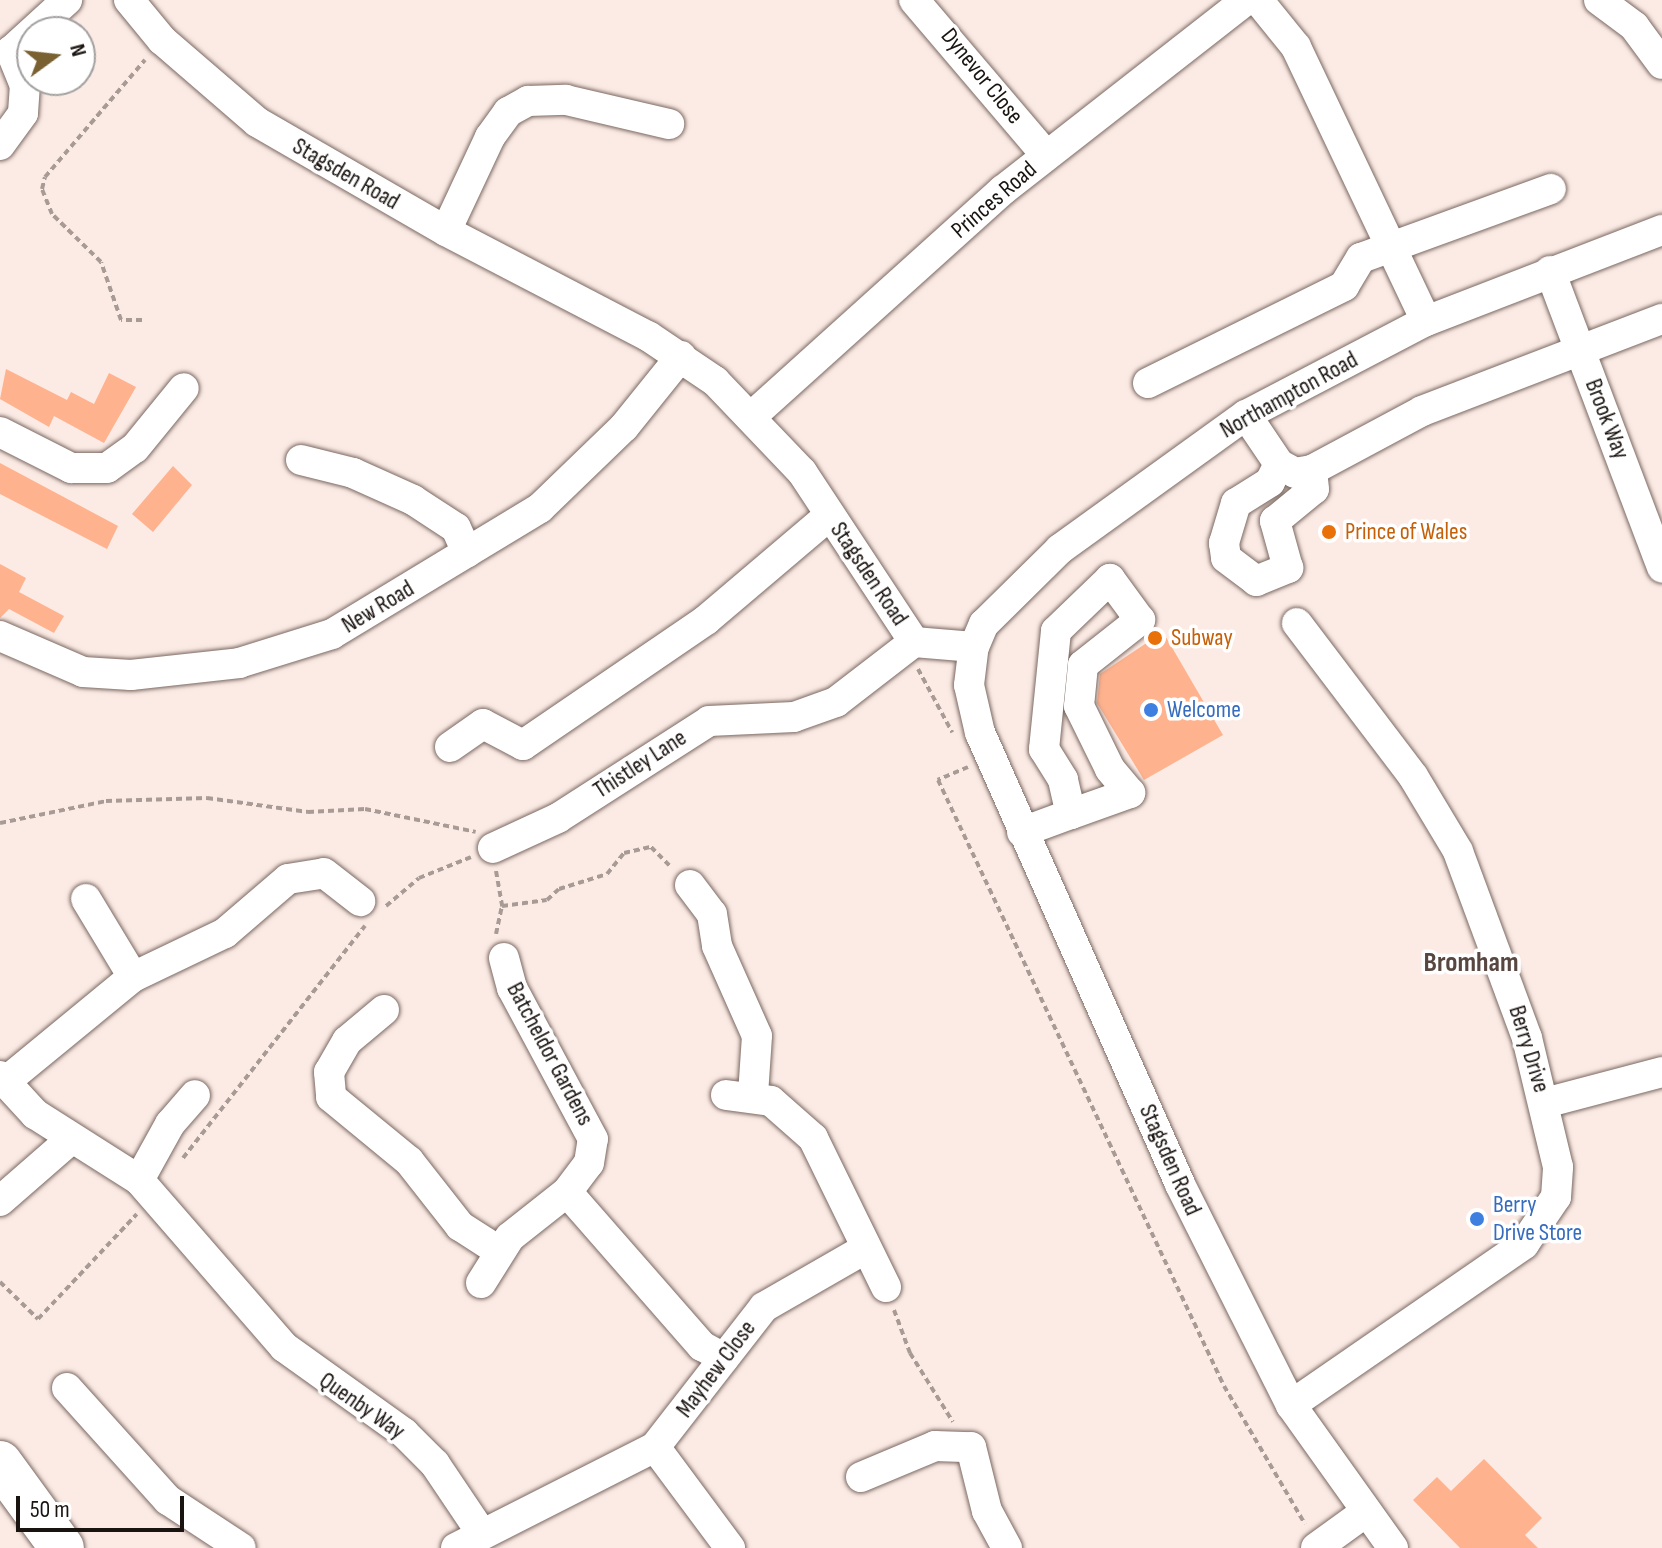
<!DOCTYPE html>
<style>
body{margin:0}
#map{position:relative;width:1662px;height:1548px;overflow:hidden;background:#fcebe5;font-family:"Sofia Sans Condensed",sans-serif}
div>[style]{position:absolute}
.building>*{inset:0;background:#feb28e}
.path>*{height:4px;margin-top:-2px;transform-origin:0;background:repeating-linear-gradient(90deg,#a89b96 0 6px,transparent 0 10px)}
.roads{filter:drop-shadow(0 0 2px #7a6861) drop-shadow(0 0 2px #7a6861)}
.minor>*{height:30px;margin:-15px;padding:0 15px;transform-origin:15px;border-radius:15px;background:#fff}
.highway>*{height:44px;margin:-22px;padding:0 22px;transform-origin:22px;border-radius:22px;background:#fff}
.dots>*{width:22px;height:22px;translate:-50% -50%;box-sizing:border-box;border:4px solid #fff;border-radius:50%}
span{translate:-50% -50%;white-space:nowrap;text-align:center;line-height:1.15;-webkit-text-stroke:7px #fff;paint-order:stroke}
.street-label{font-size:24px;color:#1a1411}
.food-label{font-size:24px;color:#c56008}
.left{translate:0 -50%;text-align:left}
.shop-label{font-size:24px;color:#366cbe}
.quarter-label{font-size:28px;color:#574740;font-weight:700}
.north{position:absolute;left:16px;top:16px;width:80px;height:80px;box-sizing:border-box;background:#fff;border:2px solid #a3a1a0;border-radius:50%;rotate:75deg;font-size:22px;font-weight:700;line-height:32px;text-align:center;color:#1a1411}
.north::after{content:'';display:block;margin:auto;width:28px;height:36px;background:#7a6132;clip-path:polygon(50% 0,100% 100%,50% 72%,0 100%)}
.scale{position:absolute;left:16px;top:1496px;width:168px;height:36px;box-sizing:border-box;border:4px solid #1a1411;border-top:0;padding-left:10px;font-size:24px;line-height:28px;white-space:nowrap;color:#1a1411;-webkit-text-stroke:6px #fff;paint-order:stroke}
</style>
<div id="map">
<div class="building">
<div style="clip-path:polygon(6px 369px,67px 400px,71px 392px,94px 404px,109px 373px,136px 387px,104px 443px,54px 416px,49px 427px,0 399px)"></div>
<div style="clip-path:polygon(0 463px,118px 526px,107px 549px,0 494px)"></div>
<div style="clip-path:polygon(173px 466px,192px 485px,153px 532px,132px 514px)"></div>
<div style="clip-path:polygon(0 564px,26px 578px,19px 592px,64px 616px,54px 633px,9px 609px,0 618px)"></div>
<div style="clip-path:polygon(1163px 632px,1223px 735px,1144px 780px,1097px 703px,1100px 674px)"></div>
<div style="clip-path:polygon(1484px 1459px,1542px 1518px,1525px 1535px,1538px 1548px,1460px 1548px,1413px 1500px,1437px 1477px,1451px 1491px)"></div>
</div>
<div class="path">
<div style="left:142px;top:320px;width:21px;rotate:180deg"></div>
<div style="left:121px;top:320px;width:61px;rotate:-109deg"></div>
<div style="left:101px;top:262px;width:69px;rotate:-135.6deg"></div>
<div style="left:52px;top:214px;width:27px;rotate:-112deg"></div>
<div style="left:42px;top:189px;width:12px;rotate:-76deg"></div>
<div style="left:45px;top:177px;width:154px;rotate:-49.5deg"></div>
<div style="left:918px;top:669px;width:72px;rotate:61.6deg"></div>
<div style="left:968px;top:767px;width:33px;rotate:157deg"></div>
<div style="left:938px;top:780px;width:670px;rotate:64.74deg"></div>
<div style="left:1224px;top:1386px;width:160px;rotate:59.6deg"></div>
<div style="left:0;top:823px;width:108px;rotate:-11.7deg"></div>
<div style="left:106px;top:801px;width:101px;rotate:-1.7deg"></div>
<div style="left:207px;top:798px;width:102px;rotate:7.9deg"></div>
<div style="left:308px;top:812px;width:57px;rotate:-3deg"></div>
<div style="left:365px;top:809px;width:113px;rotate:11.7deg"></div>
<div style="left:496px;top:871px;width:36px;rotate:80deg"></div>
<div style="left:502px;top:906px;width:45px;rotate:-7.6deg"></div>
<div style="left:547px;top:900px;width:16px;rotate:-43deg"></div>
<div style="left:559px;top:889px;width:50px;rotate:-17.4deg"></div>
<div style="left:607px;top:874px;width:27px;rotate:-51deg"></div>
<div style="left:624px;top:853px;width:28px;rotate:-13deg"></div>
<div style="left:651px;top:847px;width:28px;rotate:45deg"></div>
<div style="left:386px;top:906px;width:43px;rotate:-40.3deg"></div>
<div style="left:419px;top:878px;width:56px;rotate:-22deg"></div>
<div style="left:496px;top:934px;width:29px;rotate:-78deg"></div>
<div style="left:183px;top:1158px;width:295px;rotate:-51.9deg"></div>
<div style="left:0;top:1282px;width:53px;rotate:44.2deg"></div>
<div style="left:38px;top:1319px;width:144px;rotate:-46.7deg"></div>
<div style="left:894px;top:1310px;width:46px;rotate:69.6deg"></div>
<div style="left:910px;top:1353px;width:81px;rotate:58.1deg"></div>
</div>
<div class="roads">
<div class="minor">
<div style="left:129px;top:0;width:52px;rotate:50.5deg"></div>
<div style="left:162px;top:40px;width:125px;rotate:40.8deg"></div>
<div style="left:257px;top:122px;width:218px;rotate:30deg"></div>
<div style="left:446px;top:231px;width:228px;rotate:27.5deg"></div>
<div style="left:648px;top:336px;width:81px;rotate:33.9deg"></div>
<div style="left:715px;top:381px;width:126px;rotate:46.3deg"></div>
<div style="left:802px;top:472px;width:204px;rotate:56.6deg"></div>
<div style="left:914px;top:0;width:204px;rotate:49.6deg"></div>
<div style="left:1258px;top:0;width:60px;rotate:51deg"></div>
<div style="left:1296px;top:47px;width:303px;rotate:64.6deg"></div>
<div style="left:1599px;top:0;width:44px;rotate:36.6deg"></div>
<div style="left:1634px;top:26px;width:47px;rotate:53.6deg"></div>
<div style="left:0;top:145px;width:39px;rotate:-54deg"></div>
<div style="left:23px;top:113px;width:27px;rotate:-86deg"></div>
<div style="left:25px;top:86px;width:38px;rotate:-112deg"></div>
<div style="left:11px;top:51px;width:76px;rotate:-42.3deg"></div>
<div style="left:446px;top:231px;width:104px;rotate:-64.9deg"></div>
<div style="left:490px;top:137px;width:31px;rotate:-54deg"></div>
<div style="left:508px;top:112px;width:23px;rotate:-29deg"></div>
<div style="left:528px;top:101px;width:38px;rotate:-2deg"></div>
<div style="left:566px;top:100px;width:106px;rotate:13.1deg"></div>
<div style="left:1550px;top:271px;width:317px;rotate:69.3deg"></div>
<div style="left:1148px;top:383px;width:219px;rotate:-26.3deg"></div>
<div style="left:1344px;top:286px;width:33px;rotate:-59deg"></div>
<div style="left:1361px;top:258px;width:202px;rotate:-20deg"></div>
<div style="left:753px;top:415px;width:336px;rotate:-42deg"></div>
<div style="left:1003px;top:190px;width:308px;rotate:-38deg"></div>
<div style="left:1246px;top:415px;width:59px;rotate:56deg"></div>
<div style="left:1279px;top:464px;width:18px;rotate:29deg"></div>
<div style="left:1295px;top:473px;width:17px;rotate:-10deg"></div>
<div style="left:1312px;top:470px;width:125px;rotate:-28.2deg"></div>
<div style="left:1422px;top:411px;width:257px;rotate:-21deg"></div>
<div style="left:0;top:432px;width:80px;rotate:26.9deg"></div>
<div style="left:71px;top:468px;width:36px"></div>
<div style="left:107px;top:468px;width:34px;rotate:-36deg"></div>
<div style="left:135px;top:448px;width:77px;rotate:-50.8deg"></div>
<div style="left:301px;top:460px;width:54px;rotate:14deg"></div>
<div style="left:353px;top:473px;width:66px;rotate:24.2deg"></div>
<div style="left:413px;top:500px;width:51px;rotate:33.1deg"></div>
<div style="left:456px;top:528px;width:27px;rotate:66deg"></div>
<div style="left:1279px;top:464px;width:20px;rotate:117deg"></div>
<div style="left:1270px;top:482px;width:40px;rotate:148deg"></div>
<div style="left:1236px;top:503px;width:42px;rotate:106.7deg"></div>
<div style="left:1224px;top:543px;width:15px;rotate:82deg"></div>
<div style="left:1226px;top:558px;width:38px;rotate:37deg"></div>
<div style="left:1256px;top:581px;width:35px;rotate:-22deg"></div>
<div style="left:1288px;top:568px;width:49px;rotate:-105.5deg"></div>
<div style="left:1275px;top:521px;width:50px;rotate:-39.4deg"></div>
<div style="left:1314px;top:489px;width:19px;rotate:-96deg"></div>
<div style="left:0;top:636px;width:90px;rotate:23.4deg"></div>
<div style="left:83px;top:672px;width:48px;rotate:3.6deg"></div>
<div style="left:131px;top:675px;width:109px;rotate:-6.3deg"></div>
<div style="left:239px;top:663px;width:97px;rotate:-17.3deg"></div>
<div style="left:332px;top:634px;width:243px;rotate:-31.2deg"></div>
<div style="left:540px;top:508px;width:117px;rotate:-44deg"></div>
<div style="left:624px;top:427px;width:91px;rotate:-51.2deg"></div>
<div style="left:914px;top:642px;width:60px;rotate:4.8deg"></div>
<div style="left:450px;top:747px;width:40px;rotate:-34.9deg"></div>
<div style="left:483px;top:724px;width:45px;rotate:27.7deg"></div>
<div style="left:523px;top:745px;width:222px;rotate:-34.3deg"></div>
<div style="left:706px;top:620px;width:162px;rotate:-40.3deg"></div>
<div style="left:1022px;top:832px;width:52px;rotate:-20.2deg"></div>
<div style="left:1071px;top:814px;width:63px;rotate:-19.6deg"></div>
<div style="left:1130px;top:793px;width:31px;rotate:-130deg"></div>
<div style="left:1110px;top:769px;width:70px;rotate:-116.2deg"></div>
<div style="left:1079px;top:706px;width:41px;rotate:-84.4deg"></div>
<div style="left:1083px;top:665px;width:73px;rotate:-38.3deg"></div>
<div style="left:1140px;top:620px;width:51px;rotate:-126.2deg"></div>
<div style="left:1110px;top:579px;width:75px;rotate:136.1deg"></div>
<div style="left:1056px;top:631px;width:119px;rotate:95.8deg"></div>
<div style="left:1044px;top:749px;width:36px;rotate:58deg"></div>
<div style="left:1063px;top:780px;width:35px;rotate:77deg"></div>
<div style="left:493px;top:848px;width:72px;rotate:-24.8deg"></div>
<div style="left:558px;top:818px;width:179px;rotate:-32.7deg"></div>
<div style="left:709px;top:721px;width:85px;rotate:-2.7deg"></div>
<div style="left:794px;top:717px;width:45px;rotate:-19.7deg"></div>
<div style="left:836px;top:702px;width:98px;rotate:-37.6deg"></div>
<div style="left:690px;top:885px;width:36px;rotate:53deg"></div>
<div style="left:712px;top:914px;width:32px;rotate:81deg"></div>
<div style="left:717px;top:946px;width:98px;rotate:66deg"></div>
<div style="left:757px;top:1036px;width:58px;rotate:93.9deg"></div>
<div style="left:86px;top:899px;width:91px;rotate:58.9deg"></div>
<div style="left:384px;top:1010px;width:48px;rotate:140deg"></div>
<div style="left:347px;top:1041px;width:36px;rotate:120deg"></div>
<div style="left:329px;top:1072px;width:25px;rotate:85deg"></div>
<div style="left:331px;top:1097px;width:101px;rotate:39.4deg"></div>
<div style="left:409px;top:1161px;width:83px;rotate:51.9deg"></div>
<div style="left:460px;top:1226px;width:46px;rotate:32.7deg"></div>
<div style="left:0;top:1076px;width:52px;rotate:47.4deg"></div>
<div style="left:35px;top:1114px;width:123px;rotate:32.4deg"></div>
<div style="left:139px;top:1180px;width:221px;rotate:49deg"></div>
<div style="left:284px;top:1347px;width:148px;rotate:35.6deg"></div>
<div style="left:404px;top:1433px;width:44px;rotate:45deg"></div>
<div style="left:435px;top:1464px;width:81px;rotate:56.1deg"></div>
<div style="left:5px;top:1082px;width:166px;rotate:-39.4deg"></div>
<div style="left:133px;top:977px;width:102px;rotate:-25.6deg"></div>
<div style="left:225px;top:933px;width:83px;rotate:-40.6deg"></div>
<div style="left:288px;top:879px;width:36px;rotate:-9deg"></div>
<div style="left:324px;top:873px;width:46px;rotate:37.9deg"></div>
<div style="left:726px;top:1095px;width:45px;rotate:7.6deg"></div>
<div style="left:771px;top:1101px;width:56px;rotate:41.4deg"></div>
<div style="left:813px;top:1138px;width:166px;rotate:63.9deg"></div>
<div style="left:1545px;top:1103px;width:121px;rotate:-14.8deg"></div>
<div style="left:139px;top:1180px;width:64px;rotate:-61deg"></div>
<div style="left:170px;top:1124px;width:38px;rotate:-49deg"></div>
<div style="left:567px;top:1192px;width:205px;rotate:48.8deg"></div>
<div style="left:702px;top:1346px;width:25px;rotate:29deg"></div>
<div style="left:0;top:1201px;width:94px;rotate:-41.1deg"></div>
<div style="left:481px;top:1283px;width:54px;rotate:-57.8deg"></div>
<div style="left:510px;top:1237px;width:73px;rotate:-38.3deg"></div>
<div style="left:567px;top:1192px;width:36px;rotate:-53deg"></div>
<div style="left:589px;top:1163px;width:24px;rotate:-81deg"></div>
<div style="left:593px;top:1139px;width:171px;rotate:-118.2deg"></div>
<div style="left:512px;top:988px;width:31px;rotate:-105deg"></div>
<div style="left:67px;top:1388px;width:151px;rotate:48deg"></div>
<div style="left:168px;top:1500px;width:87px;rotate:33.3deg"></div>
<div style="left:1291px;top:1405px;width:283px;rotate:-34.6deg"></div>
<div style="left:1524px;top:1244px;width:57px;rotate:-55.8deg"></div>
<div style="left:1556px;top:1197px;width:30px;rotate:-86deg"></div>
<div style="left:1558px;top:1167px;width:133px;rotate:-103.5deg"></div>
<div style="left:1527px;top:1038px;width:199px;rotate:-110.3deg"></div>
<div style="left:1458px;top:851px;width:87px;rotate:-121deg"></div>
<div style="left:1413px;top:776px;width:192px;rotate:-127.2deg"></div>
<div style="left:655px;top:1447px;width:126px;rotate:53.4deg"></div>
<div style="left:861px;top:1477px;width:80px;rotate:-22.7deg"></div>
<div style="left:935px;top:1446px;width:36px;rotate:2deg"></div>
<div style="left:971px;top:1447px;width:66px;rotate:76deg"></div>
<div style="left:987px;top:1511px;width:42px;rotate:61.6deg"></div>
<div style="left:456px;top:1548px;width:223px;rotate:-26.9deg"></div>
<div style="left:655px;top:1447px;width:177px;rotate:-52.1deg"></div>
<div style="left:764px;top:1307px;width:116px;rotate:-29.9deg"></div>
<div style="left:1316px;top:1548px;width:58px;rotate:-35.9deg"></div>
<div style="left:1393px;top:1548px;width:176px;rotate:-125.5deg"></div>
<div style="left:1291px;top:1405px;width:247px;rotate:-116.7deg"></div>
<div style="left:1180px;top:1184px;width:493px;rotate:-113.9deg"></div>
<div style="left:980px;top:733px;width:49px;rotate:-102.9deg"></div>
<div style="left:969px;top:685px;width:38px;rotate:-83deg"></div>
<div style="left:974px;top:647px;width:25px;rotate:-67deg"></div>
<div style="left:984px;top:624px;width:107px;rotate:-44.6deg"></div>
<div style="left:1060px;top:549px;width:229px;rotate:-35.8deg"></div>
<div style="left:1246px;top:415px;width:203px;rotate:-27.6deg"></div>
<div style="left:1426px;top:321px;width:253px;rotate:-21.1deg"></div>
</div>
<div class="highway">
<div style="left:0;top:1463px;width:105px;rotate:53.9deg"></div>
</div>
</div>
<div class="dots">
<div style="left:1329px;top:532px;background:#e8710a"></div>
<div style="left:1155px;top:638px;background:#e8710a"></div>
<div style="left:1151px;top:710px;background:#3f7fe0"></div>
<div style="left:1477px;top:1219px;background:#3f7fe0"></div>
</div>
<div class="street-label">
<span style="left:982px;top:76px;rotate:51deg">Dynevor Close</span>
<span style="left:346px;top:174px;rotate:30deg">Stagsden Road</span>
<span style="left:994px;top:200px;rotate:-41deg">Princes Road</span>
<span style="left:1289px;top:395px;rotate:-29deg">Northampton Road</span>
<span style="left:1607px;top:419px;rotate:69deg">Brook Way</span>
<span style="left:869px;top:574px;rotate:56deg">Stagsden Road</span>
<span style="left:378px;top:607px;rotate:-31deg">New Road</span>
<span style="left:640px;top:764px;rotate:-33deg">Thistley Lane</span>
<span style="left:1529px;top:1049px;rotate:73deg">Berry Drive</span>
<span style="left:550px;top:1054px;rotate:62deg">Batcheldor Gardens</span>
<span style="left:1170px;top:1160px;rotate:66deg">Stagsden Road</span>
<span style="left:716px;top:1369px;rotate:-53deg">Mayhew Close</span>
<span style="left:362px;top:1406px;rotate:35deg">Quenby Way</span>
</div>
<div class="food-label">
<span class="left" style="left:1345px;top:532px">Prince of Wales</span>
<span class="left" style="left:1171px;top:638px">Subway</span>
</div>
<div class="shop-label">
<span class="left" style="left:1167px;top:710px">Welcome</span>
<span class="left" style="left:1493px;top:1219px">Berry<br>Drive Store</span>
</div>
<div class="quarter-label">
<span style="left:1471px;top:963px">Bromham</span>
</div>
<div class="north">N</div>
<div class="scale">50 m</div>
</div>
